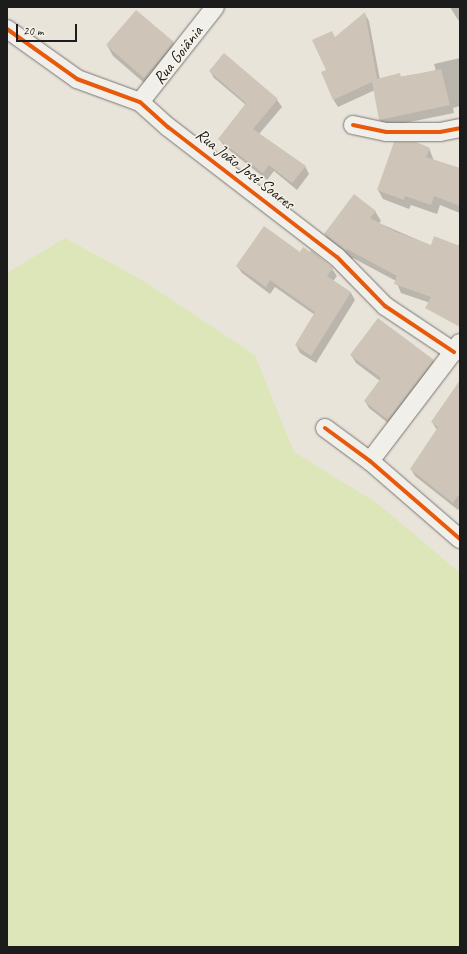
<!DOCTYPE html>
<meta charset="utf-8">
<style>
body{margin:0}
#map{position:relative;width:467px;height:954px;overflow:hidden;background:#e9e4da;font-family:Caveat,sans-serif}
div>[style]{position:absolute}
.green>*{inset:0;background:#dde6b8}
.shadow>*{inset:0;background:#0003}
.building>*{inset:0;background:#cec4b7}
.roads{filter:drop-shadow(0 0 1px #787672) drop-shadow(0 0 1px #787672)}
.minor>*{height:18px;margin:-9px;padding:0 9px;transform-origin:9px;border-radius:9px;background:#f1efea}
.cycleway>*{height:4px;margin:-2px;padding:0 2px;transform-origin:2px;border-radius:2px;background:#e8590c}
span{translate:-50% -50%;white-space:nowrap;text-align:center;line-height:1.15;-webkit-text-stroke:3px #f7f3e8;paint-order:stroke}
.street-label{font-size:17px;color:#1c1c1c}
.frame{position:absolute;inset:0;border:8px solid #1c1c1c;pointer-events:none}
.scale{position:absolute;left:16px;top:24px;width:61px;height:18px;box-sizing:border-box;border:2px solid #1c1c1c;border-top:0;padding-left:5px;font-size:12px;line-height:14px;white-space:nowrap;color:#1c1c1c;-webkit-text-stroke:3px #f7f3e8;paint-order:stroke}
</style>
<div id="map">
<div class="green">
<div style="clip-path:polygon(65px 238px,140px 279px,255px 355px,294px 452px,377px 503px,460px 573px,460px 947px,7px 947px,7px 273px)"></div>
</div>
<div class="shadow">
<div style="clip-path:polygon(450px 7px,460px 7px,460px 23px)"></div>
<div style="clip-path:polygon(365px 14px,369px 21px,380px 80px,436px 71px,434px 64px,460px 58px,460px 106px,453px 108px,454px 113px,385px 127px,380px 120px,375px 90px,338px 107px,333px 99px,328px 70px,335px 38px)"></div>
<div style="clip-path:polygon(173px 43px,179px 54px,150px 88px,113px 56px,107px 45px)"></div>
<div style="clip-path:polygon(224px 54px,277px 100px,282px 107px,259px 134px,305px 166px,309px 174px,297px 190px,274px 171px,267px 180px,224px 146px,219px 139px,246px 105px,214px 78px,210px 71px)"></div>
<div style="clip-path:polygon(429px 148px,434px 161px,460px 169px,460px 213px,440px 205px,437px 214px,411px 205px,409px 209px,383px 199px,378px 190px)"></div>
<div style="clip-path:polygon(375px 211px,381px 221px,379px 223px,432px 246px,458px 246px,460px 242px,460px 313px,401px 293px,396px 281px,353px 258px,351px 260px,330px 243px,325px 234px)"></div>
<div style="clip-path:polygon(300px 253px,332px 269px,337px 276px,333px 281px,351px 293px,355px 300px,316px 363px,300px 353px,296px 345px,315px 315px,275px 287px,270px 294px,242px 273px,237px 266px)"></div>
<div style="clip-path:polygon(351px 355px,433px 361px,437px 368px,393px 427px,369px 408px,365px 401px,380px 381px,356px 363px)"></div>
<div style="clip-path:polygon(460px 381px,460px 507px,458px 510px,415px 476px,411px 469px,437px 430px,432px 422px)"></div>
</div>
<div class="building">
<div style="clip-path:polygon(136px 10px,174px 42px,144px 78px,106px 45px)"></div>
<div style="clip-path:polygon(365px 12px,377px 79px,400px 73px,401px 77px,441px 69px,450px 105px,379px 120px,372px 82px,333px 100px,321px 72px,326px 70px,312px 40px,332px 31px,335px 37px)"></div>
<div style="clip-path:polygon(224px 53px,278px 99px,253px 129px,306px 166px,292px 183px,269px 165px,263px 173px,218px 139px,246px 103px,209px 71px)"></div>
<div style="clip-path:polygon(394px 142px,416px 142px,430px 148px,426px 157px,460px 168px,460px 206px,434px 196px,431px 205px,405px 196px,404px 200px,377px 190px)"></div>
<div style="clip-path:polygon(354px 194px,376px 211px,370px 218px,396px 232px,431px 245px,434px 236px,460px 246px,460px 327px,425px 308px,431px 297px,394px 284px,397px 276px,347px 249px,346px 251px,324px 234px)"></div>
<div style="clip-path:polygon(264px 226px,300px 252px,303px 247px,310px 252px,311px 250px,333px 268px,327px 276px,351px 292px,311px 356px,295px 345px,315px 312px,270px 280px,266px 287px,236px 266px)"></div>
<div style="clip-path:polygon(378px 318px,434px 360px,388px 420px,364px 401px,381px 378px,350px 355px)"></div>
<div style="clip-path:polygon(460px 380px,460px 493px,453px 503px,410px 469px,438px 427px,431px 422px)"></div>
</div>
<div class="roads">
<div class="minor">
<div style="left:7px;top:29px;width:86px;rotate:35.5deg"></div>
<div style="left:77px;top:79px;width:67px;rotate:20.1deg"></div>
<div style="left:140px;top:102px;width:38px;rotate:42deg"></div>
<div style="left:168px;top:127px;width:213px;rotate:37.6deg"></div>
<div style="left:337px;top:257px;width:69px;rotate:45.6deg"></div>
<div style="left:385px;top:306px;width:83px;rotate:33.7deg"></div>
<div style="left:140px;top:102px;width:121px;rotate:-51.7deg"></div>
<div style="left:353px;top:125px;width:34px;rotate:12deg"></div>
<div style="left:386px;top:132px;width:54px"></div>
<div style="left:440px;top:132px;width:20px;rotate:-11deg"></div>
<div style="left:325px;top:428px;width:56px;rotate:36.3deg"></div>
<div style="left:370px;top:461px;width:119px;rotate:40.9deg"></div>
<div style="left:370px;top:461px;width:148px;rotate:-52.7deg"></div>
</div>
</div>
<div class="cycleway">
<div style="left:7px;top:29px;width:86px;rotate:35.5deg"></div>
<div style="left:77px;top:79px;width:67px;rotate:20.1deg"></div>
<div style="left:140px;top:102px;width:38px;rotate:42deg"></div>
<div style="left:168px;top:127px;width:213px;rotate:37.6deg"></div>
<div style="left:337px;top:257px;width:69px;rotate:45.6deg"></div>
<div style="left:385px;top:306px;width:83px;rotate:33.7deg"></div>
<div style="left:353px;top:125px;width:34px;rotate:12deg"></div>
<div style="left:386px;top:132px;width:54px"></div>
<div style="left:440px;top:132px;width:20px;rotate:-11deg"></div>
<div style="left:325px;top:428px;width:56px;rotate:36.3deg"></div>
<div style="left:370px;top:461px;width:119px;rotate:40.9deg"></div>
</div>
<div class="street-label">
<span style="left:178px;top:55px;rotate:-52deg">Rua Goiânia</span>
<span style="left:245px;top:169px;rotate:38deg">Rua João José Soares</span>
</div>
<div class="frame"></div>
<div class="scale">20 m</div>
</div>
